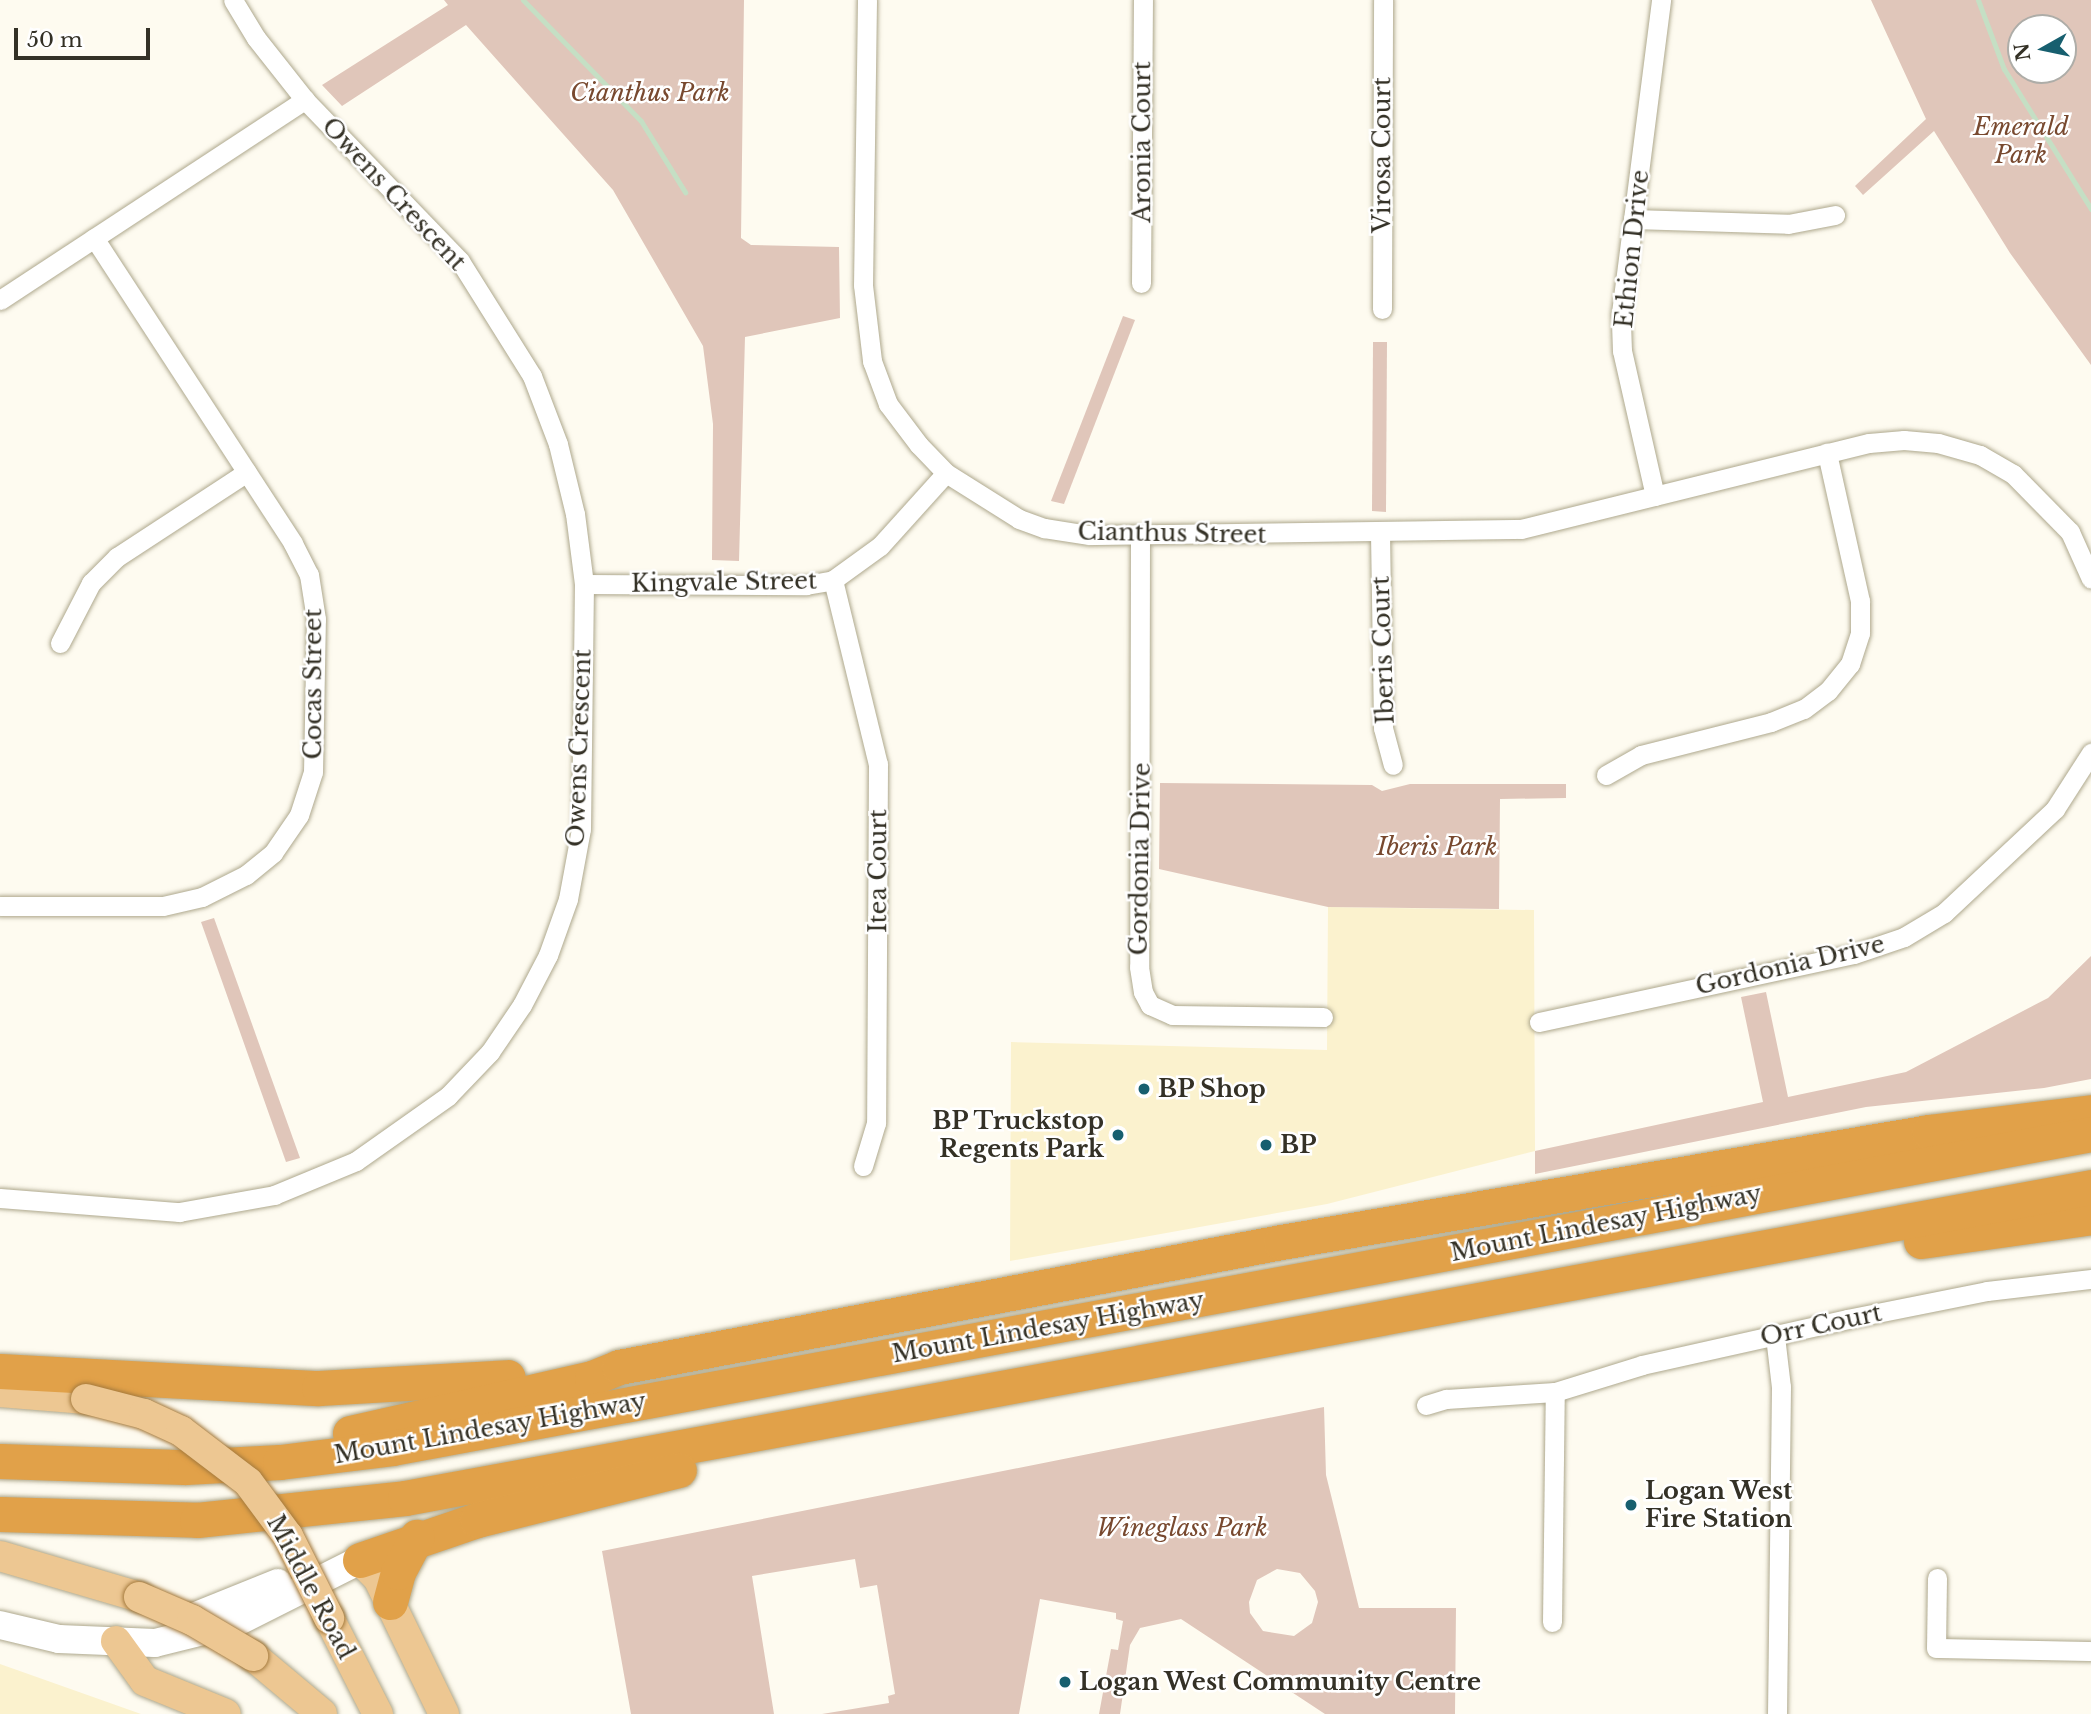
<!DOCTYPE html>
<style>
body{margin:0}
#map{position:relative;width:2091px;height:1714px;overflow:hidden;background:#fefbf0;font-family:"Libre Baskerville",serif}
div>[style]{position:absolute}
.built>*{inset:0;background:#fbf2ce}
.green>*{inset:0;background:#e0c6ba}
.stream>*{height:5px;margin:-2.5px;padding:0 2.5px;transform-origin:2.5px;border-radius:2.5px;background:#c5dfc4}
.roads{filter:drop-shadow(0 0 2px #aea88d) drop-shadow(0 0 2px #aea88d)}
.street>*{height:19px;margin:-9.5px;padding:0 9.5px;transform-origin:9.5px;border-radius:9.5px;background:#fff}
.secondary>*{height:28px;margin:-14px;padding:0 14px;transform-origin:14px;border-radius:14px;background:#fff}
.primary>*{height:30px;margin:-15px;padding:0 15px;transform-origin:15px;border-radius:15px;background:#edc792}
.highway>*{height:35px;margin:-17.5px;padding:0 17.5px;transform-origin:17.5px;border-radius:17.5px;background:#e1a149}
.bridges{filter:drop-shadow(0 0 2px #a47a3d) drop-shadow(0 0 2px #a47a3d)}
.primary-bridge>*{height:30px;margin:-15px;padding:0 15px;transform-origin:15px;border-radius:15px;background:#edc792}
.dots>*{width:19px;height:19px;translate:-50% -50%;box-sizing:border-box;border:4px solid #fff;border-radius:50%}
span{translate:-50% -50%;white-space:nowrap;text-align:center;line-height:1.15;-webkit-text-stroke:5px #fff;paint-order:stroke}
.park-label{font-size:24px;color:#78492f;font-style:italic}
.street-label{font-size:24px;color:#343126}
.poi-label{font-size:24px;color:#343126;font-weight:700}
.left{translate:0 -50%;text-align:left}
.right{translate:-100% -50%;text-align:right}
.north{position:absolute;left:2007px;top:14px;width:70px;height:70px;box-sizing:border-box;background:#fff;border:2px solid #aeada8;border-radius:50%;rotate:261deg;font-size:19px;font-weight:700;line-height:28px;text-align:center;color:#343126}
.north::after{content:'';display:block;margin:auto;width:24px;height:32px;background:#175f6f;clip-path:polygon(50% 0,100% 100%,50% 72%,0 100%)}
.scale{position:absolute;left:14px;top:28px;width:136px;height:32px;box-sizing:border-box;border:4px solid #343126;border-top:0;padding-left:9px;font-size:21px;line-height:24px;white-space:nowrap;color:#343126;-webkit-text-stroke:5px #fff;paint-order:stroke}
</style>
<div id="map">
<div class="built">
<div style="clip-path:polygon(1328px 907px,1534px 910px,1535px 1151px,1327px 1204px,1010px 1261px,1011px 1042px,1327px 1050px)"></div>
<div style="clip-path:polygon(0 1664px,141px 1714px,0 1714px)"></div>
</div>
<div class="green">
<div style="clip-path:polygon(444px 0,744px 0,741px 238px,751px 245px,839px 247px,840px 318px,745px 337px,739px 561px,712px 560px,713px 424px,703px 346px,613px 190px,466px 25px,342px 106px,322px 85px,448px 5px)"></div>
<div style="clip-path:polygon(evenodd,1871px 0,2091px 0,2091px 365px,2010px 253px,1934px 131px,1863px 195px,1855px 186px,1926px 119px,1871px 0,2021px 28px,2063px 28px,2063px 70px,2021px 70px,2021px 28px)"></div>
<div style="clip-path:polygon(1123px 316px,1135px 320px,1064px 504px,1051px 501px)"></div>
<div style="clip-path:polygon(1373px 342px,1387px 342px,1386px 512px,1372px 511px)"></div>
<div style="clip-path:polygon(1160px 783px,1372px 785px,1382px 791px,1410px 784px,1566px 784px,1566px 798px,1500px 799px,1499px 909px,1328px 907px,1159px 869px)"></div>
<div style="clip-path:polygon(214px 918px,300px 1158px,286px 1162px,201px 922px)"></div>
<div style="clip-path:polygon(2091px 956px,2091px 1079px,2044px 1088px,1866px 1107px,1535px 1174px,1535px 1151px,1763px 1102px,1741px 997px,1766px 992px,1788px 1097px,1906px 1072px,2048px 998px)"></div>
<div style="clip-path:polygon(evenodd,1324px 1407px,1326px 1475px,1359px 1608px,1456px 1608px,1455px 1714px,1325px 1714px,1181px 1619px,1140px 1628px,1130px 1645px,1120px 1714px,1099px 1714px,1111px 1649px,1118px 1650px,1123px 1621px,1116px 1619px,1116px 1613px,1040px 1599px,1019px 1714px,822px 1714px,889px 1703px,888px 1696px,895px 1694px,877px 1585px,860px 1588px,855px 1559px,752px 1576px,774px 1714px,631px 1714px,602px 1551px,1324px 1407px,1277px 1569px,1300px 1573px,1315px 1591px,1318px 1602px,1312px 1623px,1294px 1636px,1263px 1631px,1250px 1613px,1249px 1602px,1257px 1580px,1277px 1569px)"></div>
</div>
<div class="stream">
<div style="left:523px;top:0;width:169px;rotate:45.7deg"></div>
<div style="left:641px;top:121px;width:84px;rotate:58.2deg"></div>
<div style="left:1978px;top:0;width:74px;rotate:69.4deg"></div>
<div style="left:2004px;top:69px;width:165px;rotate:58.1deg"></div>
</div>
<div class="roads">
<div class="street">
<div style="left:867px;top:0;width:285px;rotate:90.8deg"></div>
<div style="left:863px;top:285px;width:77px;rotate:83.2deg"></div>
<div style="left:872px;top:361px;width:46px;rotate:69.6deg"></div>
<div style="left:888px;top:404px;width:51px;rotate:52.9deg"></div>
<div style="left:919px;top:445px;width:39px;rotate:46deg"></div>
<div style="left:946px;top:473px;width:86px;rotate:32.2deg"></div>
<div style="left:1019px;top:519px;width:27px;rotate:20deg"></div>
<div style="left:1044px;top:528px;width:46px;rotate:8.8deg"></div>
<div style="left:1089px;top:535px;width:432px;rotate:-0.8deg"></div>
<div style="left:1521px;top:529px;width:358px;rotate:-13.9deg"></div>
<div style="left:1869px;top:443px;width:35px;rotate:-5deg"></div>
<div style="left:1904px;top:440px;width:34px;rotate:5deg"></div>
<div style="left:1938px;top:443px;width:44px;rotate:15.9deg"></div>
<div style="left:1980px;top:455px;width:38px;rotate:30deg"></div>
<div style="left:2013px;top:474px;width:81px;rotate:45.5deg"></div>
<div style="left:2070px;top:532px;width:51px;rotate:65.9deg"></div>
<div style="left:1633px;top:219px;width:155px;rotate:1.8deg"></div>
<div style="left:1788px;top:224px;width:48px;rotate:-10.8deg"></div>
<div style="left:1141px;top:283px;width:283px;rotate:-89.6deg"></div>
<div style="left:0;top:300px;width:365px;rotate:-33.3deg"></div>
<div style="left:1382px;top:309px;width:309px;rotate:-89.8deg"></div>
<div style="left:1655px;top:496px;width:149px;rotate:-102.8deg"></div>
<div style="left:1622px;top:351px;width:38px;rotate:-92deg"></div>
<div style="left:1621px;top:313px;width:316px;rotate:-82.7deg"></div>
<div style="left:1380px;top:533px;width:195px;rotate:89.1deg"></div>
<div style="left:1383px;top:728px;width:38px;rotate:75deg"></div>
<div style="left:1140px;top:536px;width:431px;rotate:90.1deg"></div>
<div style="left:1139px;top:967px;width:25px;rotate:81deg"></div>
<div style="left:1143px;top:992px;width:15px;rotate:62deg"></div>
<div style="left:1150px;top:1005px;width:24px;rotate:24deg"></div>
<div style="left:1172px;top:1015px;width:151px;rotate:0.8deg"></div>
<div style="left:833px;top:580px;width:189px;rotate:76.3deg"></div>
<div style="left:878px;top:764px;width:359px;rotate:90.3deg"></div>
<div style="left:876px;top:1123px;width:45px;rotate:106.8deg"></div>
<div style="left:584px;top:584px;width:222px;rotate:0.3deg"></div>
<div style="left:806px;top:585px;width:27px;rotate:-10deg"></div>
<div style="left:833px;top:580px;width:58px;rotate:-35.9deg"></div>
<div style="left:880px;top:546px;width:98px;rotate:-47.9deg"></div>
<div style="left:60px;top:643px;width:68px;rotate:-62.7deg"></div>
<div style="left:91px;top:583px;width:37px;rotate:-45deg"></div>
<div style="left:117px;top:557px;width:155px;rotate:-33.2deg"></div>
<div style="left:1606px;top:775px;width:40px;rotate:-29.7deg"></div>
<div style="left:1641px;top:755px;width:134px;rotate:-14.2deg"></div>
<div style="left:1771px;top:722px;width:35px;rotate:-22deg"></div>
<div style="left:1804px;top:709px;width:30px;rotate:-37deg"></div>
<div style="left:1828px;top:691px;width:35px;rotate:-51deg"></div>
<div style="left:1850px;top:664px;width:33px;rotate:-72deg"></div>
<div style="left:1860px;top:633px;width:32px;rotate:-90deg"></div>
<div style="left:1860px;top:601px;width:152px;rotate:-102.6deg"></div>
<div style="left:0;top:906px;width:163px"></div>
<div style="left:163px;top:906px;width:40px;rotate:-13deg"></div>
<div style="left:202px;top:897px;width:49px;rotate:-26.6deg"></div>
<div style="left:246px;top:875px;width:35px;rotate:-39deg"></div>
<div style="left:273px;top:853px;width:46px;rotate:-55.6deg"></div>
<div style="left:299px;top:815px;width:45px;rotate:-72deg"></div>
<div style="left:313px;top:772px;width:153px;rotate:-88.9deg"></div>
<div style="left:316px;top:619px;width:45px;rotate:-99deg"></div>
<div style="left:309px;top:575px;width:36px;rotate:-117deg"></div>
<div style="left:293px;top:543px;width:364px;rotate:-123.1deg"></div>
<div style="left:1539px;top:1022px;width:322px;rotate:-12.2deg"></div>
<div style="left:1854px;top:954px;width:53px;rotate:-18.8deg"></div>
<div style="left:1904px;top:937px;width:47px;rotate:-31deg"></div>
<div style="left:1944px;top:913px;width:152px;rotate:-43.1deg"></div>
<div style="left:2055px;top:809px;width:67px;rotate:-57.3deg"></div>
<div style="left:0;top:1198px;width:180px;rotate:4.5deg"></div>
<div style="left:179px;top:1212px;width:97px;rotate:-10.1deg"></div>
<div style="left:274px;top:1195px;width:89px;rotate:-22.5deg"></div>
<div style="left:356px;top:1161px;width:113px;rotate:-35.2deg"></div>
<div style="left:448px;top:1096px;width:61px;rotate:-46.3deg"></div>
<div style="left:490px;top:1052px;width:57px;rotate:-55.8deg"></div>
<div style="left:522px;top:1005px;width:56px;rotate:-62.5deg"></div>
<div style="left:548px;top:955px;width:59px;rotate:-70.3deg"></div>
<div style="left:568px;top:899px;width:71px;rotate:-79.5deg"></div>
<div style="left:581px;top:829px;width:245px;rotate:-89.3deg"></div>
<div style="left:584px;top:584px;width:71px;rotate:-97.3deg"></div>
<div style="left:575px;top:514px;width:72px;rotate:-103.7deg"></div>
<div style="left:558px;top:444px;width:73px;rotate:-110.9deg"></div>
<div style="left:532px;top:376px;width:136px;rotate:-122.1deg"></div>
<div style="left:460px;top:261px;width:223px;rotate:-133.9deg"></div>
<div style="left:305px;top:100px;width:79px;rotate:-128.3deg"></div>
<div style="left:256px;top:38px;width:44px;rotate:-121.2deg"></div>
<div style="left:1775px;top:1336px;width:51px;rotate:83.3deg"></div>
<div style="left:1781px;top:1387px;width:327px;rotate:90.7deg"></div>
<div style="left:1426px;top:1405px;width:21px;rotate:-17deg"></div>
<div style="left:1446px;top:1399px;width:109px;rotate:-3.7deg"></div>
<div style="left:1555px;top:1392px;width:91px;rotate:-17.2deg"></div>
<div style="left:1642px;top:1365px;width:210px;rotate:-12.6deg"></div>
<div style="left:1847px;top:1319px;width:143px;rotate:-11.3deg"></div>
<div style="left:1987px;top:1291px;width:105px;rotate:-6.6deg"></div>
<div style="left:1937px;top:1578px;width:70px;rotate:90.8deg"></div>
<div style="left:1936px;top:1648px;width:155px;rotate:1.1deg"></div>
<div style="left:1552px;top:1622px;width:230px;rotate:-89.3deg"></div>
</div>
<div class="secondary">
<div style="left:186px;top:1620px;width:99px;rotate:-21.9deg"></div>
<div style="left:0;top:1625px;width:61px;rotate:13.3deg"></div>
<div style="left:59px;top:1639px;width:96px;rotate:2.4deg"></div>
<div style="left:155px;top:1643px;width:82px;rotate:-14deg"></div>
<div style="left:235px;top:1623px;width:140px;rotate:-26.7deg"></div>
</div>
<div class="primary">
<div style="left:0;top:1392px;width:86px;rotate:4.7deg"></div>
<div style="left:0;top:1556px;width:145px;rotate:16.4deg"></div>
<div style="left:360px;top:1560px;width:25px;rotate:45deg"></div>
<div style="left:378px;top:1578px;width:151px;rotate:64.1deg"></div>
<div style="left:329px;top:1618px;width:108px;rotate:63deg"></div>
<div style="left:116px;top:1641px;width:49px;rotate:54.1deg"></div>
<div style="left:145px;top:1681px;width:87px;rotate:22.2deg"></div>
<div style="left:253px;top:1656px;width:90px;rotate:40deg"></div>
</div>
<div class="highway">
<div style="left:1921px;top:1241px;width:172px;rotate:-8deg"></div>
<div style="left:0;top:1371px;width:319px;rotate:3.1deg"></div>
<div style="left:319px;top:1388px;width:189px;rotate:-3.3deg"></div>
<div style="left:350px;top:1433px;width:248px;rotate:-12.8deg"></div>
<div style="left:592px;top:1378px;width:29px;rotate:-22deg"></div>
<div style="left:619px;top:1367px;width:674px;rotate:-10.69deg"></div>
<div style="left:1281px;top:1242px;width:657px;rotate:-9.63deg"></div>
<div style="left:1929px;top:1132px;width:163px;rotate:-7deg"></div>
<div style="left:0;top:1461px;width:185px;rotate:1.9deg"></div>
<div style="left:185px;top:1467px;width:95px;rotate:-3deg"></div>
<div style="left:280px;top:1462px;width:113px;rotate:-7.1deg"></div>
<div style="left:392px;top:1448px;width:1728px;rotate:-10.47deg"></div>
<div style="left:0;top:1514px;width:197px;rotate:1.7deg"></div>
<div style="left:197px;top:1520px;width:209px;rotate:-6deg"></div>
<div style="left:405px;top:1498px;width:1714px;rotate:-10.45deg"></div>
<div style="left:360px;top:1560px;width:124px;rotate:-18.9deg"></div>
<div style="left:477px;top:1520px;width:208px;rotate:-13.9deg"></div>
<div style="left:390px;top:1602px;width:31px;rotate:-75deg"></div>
<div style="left:398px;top:1572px;width:40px;rotate:-62deg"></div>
</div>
</div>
<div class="bridges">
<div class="primary-bridge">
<div style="left:86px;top:1399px;width:60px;rotate:14.5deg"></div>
<div style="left:144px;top:1414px;width:41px;rotate:24.7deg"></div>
<div style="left:181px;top:1431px;width:84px;rotate:37.3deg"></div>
<div style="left:248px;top:1482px;width:67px;rotate:53.5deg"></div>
<div style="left:288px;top:1536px;width:92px;rotate:63.4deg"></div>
<div style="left:139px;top:1597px;width:58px;rotate:23.5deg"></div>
<div style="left:192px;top:1620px;width:71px;rotate:30.5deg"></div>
</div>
</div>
<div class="dots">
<div style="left:1144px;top:1089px;background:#175f6f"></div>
<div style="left:1118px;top:1135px;background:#175f6f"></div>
<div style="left:1266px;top:1145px;background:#175f6f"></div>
<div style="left:1631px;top:1505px;background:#175f6f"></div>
<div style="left:1065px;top:1682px;background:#175f6f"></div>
</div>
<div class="park-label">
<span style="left:650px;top:93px">Cianthus Park</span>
<span style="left:2021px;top:141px">Emerald<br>Park</span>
<span style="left:1437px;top:847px">Iberis Park</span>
<span style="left:1182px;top:1528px">Wineglass Park</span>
</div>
<div class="street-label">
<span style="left:1142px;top:142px;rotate:-90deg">Aronia Court</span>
<span style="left:1382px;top:155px;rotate:-90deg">Virosa Court</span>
<span style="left:394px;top:194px;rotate:47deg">Owens Crescent</span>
<span style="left:1632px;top:249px;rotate:-84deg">Ethion Drive</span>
<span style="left:1172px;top:533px;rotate:1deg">Cianthus Street</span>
<span style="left:724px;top:582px;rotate:-1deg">Kingvale Street</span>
<span style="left:1383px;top:650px;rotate:-92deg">Iberis Court</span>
<span style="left:313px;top:684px;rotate:-90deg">Cocas Street</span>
<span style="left:579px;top:748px;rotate:-88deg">Owens Crescent</span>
<span style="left:1140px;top:859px;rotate:-89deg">Gordonia Drive</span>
<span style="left:878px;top:871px;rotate:-90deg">Itea Court</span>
<span style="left:1790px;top:965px;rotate:-13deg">Gordonia Drive</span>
<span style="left:1606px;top:1223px;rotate:-11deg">Mount Lindesay Highway</span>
<span style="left:1821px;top:1325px;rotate:-12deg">Orr Court</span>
<span style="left:1048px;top:1327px;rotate:-10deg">Mount Lindesay Highway</span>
<span style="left:490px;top:1428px;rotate:-10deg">Mount Lindesay Highway</span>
<span style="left:311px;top:1587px;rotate:62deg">Middle Road</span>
</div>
<div class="poi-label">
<span class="left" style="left:1158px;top:1089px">BP Shop</span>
<span class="right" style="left:1104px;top:1135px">BP Truckstop<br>Regents Park</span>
<span class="left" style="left:1280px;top:1145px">BP</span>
<span class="left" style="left:1645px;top:1505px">Logan West<br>Fire Station</span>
<span class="left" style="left:1079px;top:1682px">Logan West Community Centre</span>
</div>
<div class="north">N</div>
<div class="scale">50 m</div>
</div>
